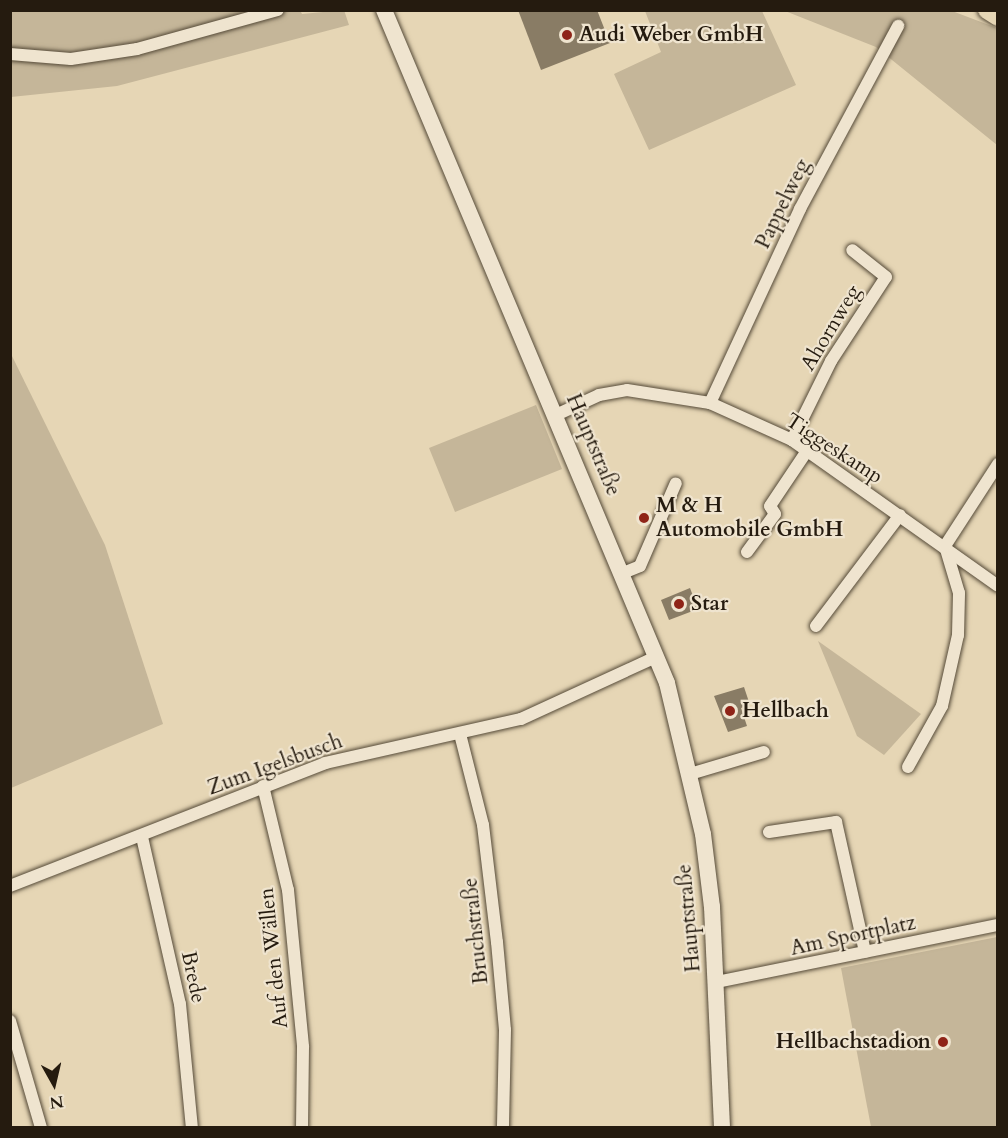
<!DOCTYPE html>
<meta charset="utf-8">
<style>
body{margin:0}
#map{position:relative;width:1008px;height:1138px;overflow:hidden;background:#e6d6b5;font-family:Cardo,serif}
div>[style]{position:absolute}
.green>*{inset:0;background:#c5b699}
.building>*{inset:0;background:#897c65}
.roads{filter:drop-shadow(0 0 2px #554a38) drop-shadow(0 0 2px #554a38)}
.street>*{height:12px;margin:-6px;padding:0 6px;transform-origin:6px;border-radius:6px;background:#efe4cf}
.secondary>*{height:16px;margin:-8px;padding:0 8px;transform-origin:8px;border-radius:8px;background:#efe4cf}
.primary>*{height:18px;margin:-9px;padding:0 9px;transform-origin:9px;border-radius:9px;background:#e6d6b5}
.dots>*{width:16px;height:16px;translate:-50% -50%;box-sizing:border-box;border:3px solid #efe4cf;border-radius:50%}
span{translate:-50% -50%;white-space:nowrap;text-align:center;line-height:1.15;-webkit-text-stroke:4.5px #efe4cf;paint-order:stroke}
.poi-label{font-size:21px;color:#251b0f;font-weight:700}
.left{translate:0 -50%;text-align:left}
.right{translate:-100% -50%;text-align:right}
.street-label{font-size:21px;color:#251b0f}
.frame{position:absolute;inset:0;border:12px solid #251b0f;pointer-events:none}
.north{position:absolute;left:24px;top:1054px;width:60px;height:60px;-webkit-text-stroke:4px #efe4cf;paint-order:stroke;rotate:172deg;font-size:16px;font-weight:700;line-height:24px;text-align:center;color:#251b0f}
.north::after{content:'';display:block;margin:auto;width:21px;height:27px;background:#251b0f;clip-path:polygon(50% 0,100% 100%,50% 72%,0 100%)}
</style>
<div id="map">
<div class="green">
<div style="clip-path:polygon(300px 10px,302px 14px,344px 10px,349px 25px,117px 86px,11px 97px,10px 11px)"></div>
<div style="clip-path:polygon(645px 11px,762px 11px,796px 85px,649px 150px,614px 74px,661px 52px)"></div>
<div style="clip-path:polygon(785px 11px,952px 11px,997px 28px,997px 145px,876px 47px)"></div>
<div style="clip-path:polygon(10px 352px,105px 545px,163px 724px,11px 788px)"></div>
<div style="clip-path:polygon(536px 405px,562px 469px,455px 512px,429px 448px)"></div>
<div style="clip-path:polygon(818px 641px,921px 714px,884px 755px,857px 736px)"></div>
<div style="clip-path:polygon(997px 937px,997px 1127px,871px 1127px,841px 968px)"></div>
</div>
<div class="building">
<div style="clip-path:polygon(518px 10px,597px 10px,610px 43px,541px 70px)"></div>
<div style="clip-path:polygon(690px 588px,698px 609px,669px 620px,661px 600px)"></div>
<div style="clip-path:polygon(744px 687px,750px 705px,741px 708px,747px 726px,728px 732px,714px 696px)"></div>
</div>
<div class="roads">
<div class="street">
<div style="left:10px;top:54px;width:61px;rotate:4.7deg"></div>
<div style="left:71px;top:59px;width:67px;rotate:-8.6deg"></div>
<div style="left:137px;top:49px;width:146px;rotate:-15.5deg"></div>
<div style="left:710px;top:403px;width:214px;rotate:-65.1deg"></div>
<div style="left:800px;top:209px;width:208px;rotate:-61.8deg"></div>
<div style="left:556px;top:415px;width:47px;rotate:-24.9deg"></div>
<div style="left:599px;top:395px;width:28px;rotate:-10deg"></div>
<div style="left:627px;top:390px;width:84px;rotate:8.9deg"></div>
<div style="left:710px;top:403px;width:90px;rotate:24.3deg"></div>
<div style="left:792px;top:440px;width:252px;rotate:35.3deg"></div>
<div style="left:792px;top:440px;width:88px;rotate:-63.7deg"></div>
<div style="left:831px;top:361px;width:100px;rotate:-56.8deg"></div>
<div style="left:886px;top:277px;width:43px;rotate:-141.5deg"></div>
<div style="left:747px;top:552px;width:47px;rotate:-53.6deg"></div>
<div style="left:775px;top:514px;width:9px;rotate:-122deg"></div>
<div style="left:770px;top:506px;width:66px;rotate:-56.1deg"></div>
<div style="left:623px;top:573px;width:18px;rotate:-22deg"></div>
<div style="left:640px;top:566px;width:90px;rotate:-66.6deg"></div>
<div style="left:816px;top:626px;width:139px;rotate:-52.9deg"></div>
<div style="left:460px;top:734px;width:94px;rotate:75.8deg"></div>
<div style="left:483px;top:825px;width:118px;rotate:83.2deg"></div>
<div style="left:497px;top:942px;width:88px;rotate:84.8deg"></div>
<div style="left:505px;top:1030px;width:98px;rotate:91.2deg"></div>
<div style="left:908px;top:767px;width:70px;rotate:-60.9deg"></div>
<div style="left:942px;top:706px;width:73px;rotate:-77.3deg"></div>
<div style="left:958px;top:635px;width:42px;rotate:-88.6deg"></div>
<div style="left:959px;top:593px;width:49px;rotate:-106.6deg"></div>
<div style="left:945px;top:546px;width:98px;rotate:-57.1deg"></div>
<div style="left:690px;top:774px;width:77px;rotate:-16.6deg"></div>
<div style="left:263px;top:786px;width:107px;rotate:76.5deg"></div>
<div style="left:288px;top:890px;width:158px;rotate:84.5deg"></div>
<div style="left:303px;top:1047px;width:81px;rotate:90.7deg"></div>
<div style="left:769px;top:832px;width:68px;rotate:-8.5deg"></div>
<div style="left:836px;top:822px;width:133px;rotate:77.4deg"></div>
<div style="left:142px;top:837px;width:171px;rotate:77.2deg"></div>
<div style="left:180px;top:1004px;width:125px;rotate:84.5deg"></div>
<div style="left:10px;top:886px;width:338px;rotate:-21.3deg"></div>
<div style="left:325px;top:763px;width:201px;rotate:-12.7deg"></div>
<div style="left:521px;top:719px;width:149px;rotate:-24.7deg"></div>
<div style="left:717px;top:982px;width:287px;rotate:-11.5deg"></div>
<div style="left:10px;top:1021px;width:111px;rotate:73.8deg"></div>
</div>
<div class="secondary">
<div style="left:384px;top:10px;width:730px;rotate:67.19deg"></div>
<div style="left:667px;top:683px;width:155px;rotate:76.6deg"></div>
<div style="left:703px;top:834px;width:74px;rotate:83deg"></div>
<div style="left:712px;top:907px;width:221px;rotate:87.4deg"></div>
</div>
<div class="primary">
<div style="left:987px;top:10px;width:13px;rotate:32deg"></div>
</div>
</div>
<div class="dots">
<div style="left:567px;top:35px;background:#8f2418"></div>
<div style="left:644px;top:518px;background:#8f2418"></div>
<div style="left:679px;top:604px;background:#8f2418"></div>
<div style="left:730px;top:711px;background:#8f2418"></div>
<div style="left:943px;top:1042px;background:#8f2418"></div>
</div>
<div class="poi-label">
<span class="left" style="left:579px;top:35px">Audi Weber GmbH</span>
<span class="left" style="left:656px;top:518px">M &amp; H<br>Automobile GmbH</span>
<span class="left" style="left:691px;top:604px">Star</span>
<span class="left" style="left:742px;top:711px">Hellbach</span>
<span class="right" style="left:931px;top:1042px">Hellbachstadion</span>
</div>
<div class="street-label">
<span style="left:783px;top:204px;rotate:-64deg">Pappelweg</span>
<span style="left:831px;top:328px;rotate:-59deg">Ahornweg</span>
<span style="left:593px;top:445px;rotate:67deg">Hauptstraße</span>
<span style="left:834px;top:449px;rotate:33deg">Tiggeskamp</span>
<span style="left:275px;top:765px;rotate:-20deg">Zum Igelsbusch</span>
<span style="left:689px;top:918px;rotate:-95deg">Hauptstraße</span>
<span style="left:476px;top:931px;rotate:-96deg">Bruchstraße</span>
<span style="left:853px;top:936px;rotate:-12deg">Am Sportplatz</span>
<span style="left:274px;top:958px;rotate:-96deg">Auf den Wällen</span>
<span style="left:193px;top:977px;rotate:78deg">Brede</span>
</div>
<div class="frame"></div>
<div class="north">N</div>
</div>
